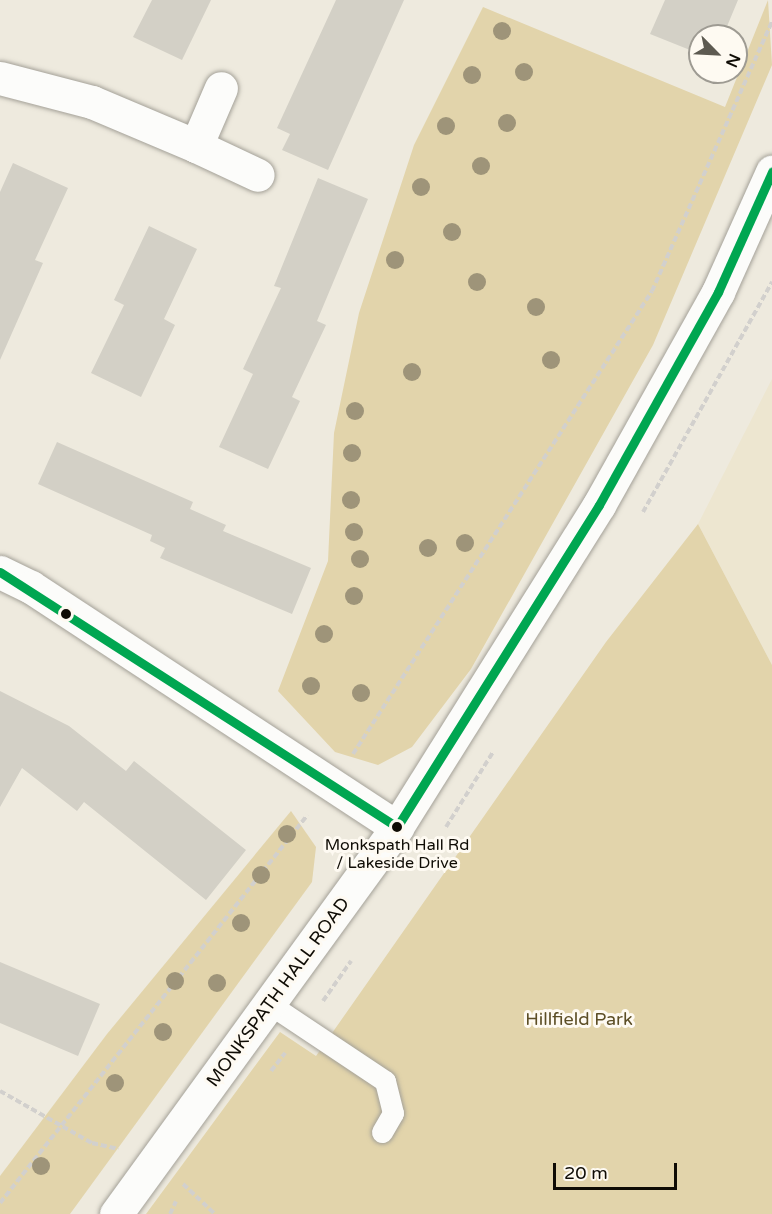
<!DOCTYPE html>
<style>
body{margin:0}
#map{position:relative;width:772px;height:1214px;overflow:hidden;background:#eeeade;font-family:"Varela Round",sans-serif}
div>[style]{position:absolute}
.built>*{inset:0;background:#ede6d0}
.green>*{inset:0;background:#e2d4ab}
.building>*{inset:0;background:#d3d0c6}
.path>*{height:4px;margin-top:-2px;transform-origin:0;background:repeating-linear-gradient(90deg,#d2d0cd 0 6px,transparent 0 9px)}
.roads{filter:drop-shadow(0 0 2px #a4a198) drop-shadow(0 0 2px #a4a198)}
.lane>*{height:21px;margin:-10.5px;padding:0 10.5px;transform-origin:10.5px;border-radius:10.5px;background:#fcfcfa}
.street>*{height:33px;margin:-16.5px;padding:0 16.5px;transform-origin:16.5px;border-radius:16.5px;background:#fcfcfa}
.secondary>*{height:33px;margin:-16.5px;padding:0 16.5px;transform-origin:16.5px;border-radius:16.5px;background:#fcfcfa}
.bus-1>*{height:9px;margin:-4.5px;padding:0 4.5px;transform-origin:4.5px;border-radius:4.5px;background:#00a651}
.trees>*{width:18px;height:18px;margin:-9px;border-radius:50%;background:#9e9479}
.dots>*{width:16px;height:16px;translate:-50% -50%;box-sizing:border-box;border:3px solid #fefaf2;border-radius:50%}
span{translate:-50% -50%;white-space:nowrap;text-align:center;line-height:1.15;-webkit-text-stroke:6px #fefaf2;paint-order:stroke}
.bus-label{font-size:16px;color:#0f0c05}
.street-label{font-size:18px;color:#0f0c05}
.park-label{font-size:18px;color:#5c4e26}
.north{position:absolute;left:688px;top:24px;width:60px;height:60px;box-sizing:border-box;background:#fefaf2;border:2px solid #9e9b93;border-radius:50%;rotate:114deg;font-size:16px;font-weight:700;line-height:24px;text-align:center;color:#0f0c05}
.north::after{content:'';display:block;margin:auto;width:21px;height:27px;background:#5d5a51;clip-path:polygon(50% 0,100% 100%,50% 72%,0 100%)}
.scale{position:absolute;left:553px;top:1163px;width:124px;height:27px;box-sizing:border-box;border:3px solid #0f0c05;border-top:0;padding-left:8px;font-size:18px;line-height:21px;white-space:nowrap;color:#0f0c05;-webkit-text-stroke:4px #fefaf2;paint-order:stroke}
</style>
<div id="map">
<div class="built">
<div style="clip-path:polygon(772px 379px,772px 665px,698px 524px)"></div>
</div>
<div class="green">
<div style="clip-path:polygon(768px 0,772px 65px,653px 345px,471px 669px,412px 747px,378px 765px,335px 752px,278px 691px,328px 561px,334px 433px,359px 313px,414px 145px,483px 7px,725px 107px)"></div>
<div style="clip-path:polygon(698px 524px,772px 665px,772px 1214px,146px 1214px,280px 1032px,316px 1056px,606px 642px)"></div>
<div style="clip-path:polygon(291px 811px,316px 847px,312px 882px,70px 1214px,0 1214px,0 1176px,107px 1034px)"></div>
</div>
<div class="building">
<div style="clip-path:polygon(152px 0,211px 0,182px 60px,133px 37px)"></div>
<div style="clip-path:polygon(336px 0,404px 0,328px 170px,282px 150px,290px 134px,277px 128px)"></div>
<div style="clip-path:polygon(665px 0,738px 0,723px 36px,700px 36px,700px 54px,650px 34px)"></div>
<div style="clip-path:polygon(13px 163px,68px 188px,35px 260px,43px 263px,0 360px,0 192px)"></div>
<div style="clip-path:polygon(318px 178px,368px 199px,317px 321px,326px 325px,292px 397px,300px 401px,268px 469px,219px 447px,253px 374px,243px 369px,281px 288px,274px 286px)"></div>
<div style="clip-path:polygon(149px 226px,197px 249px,164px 319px,175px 325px,141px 397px,91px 373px,124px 305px,114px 300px)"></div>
<div style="clip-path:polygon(57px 442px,193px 502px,190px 509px,226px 525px,223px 531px,311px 568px,292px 614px,160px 558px,165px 548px,150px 541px,152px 535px,38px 484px)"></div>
<div style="clip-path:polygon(0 691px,69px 726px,126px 771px,134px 761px,246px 850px,206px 900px,84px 802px,77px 811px,22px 768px,0 807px)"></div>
<div style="clip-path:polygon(0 962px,100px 1004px,78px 1056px,0 1023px)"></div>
</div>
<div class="path">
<div style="left:643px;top:512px;width:264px;rotate:-60.7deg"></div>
<div style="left:353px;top:754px;width:551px;rotate:-57.15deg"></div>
<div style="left:652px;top:291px;width:295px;rotate:-66deg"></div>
<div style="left:446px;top:827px;width:89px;rotate:-57.9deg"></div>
<div style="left:323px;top:1001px;width:49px;rotate:-55deg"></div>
<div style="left:271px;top:1071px;width:23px;rotate:-52deg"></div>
<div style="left:0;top:1091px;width:106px;rotate:29.5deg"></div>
<div style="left:92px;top:1143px;width:27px;rotate:13deg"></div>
<div style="left:183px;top:1184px;width:44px;rotate:43.2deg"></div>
<div style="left:0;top:1203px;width:495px;rotate:-51.6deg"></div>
<div style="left:170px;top:1214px;width:14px;rotate:-65deg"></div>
</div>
<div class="roads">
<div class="lane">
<div style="left:271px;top:1005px;width:137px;rotate:33.7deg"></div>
<div style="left:385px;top:1081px;width:33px;rotate:76deg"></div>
<div style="left:393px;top:1113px;width:22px;rotate:120deg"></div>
</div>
<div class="street">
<div style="left:0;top:78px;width:95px;rotate:14.6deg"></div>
<div style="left:92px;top:102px;width:113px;rotate:22.9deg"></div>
<div style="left:196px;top:146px;width:63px;rotate:-66.7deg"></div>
<div style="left:196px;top:146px;width:68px;rotate:25.1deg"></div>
</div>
<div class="secondary">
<div style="left:0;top:572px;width:34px;rotate:26deg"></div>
<div style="left:31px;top:587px;width:438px;rotate:33.3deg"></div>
<div style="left:116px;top:1214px;width:478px;rotate:-54deg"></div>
<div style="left:397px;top:827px;width:380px;rotate:-57.9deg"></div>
<div style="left:599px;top:505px;width:244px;rotate:-60.8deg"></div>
<div style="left:718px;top:292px;width:132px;rotate:-65.8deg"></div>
</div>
</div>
<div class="bus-1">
<div style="left:0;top:572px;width:472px;rotate:32.7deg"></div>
<div style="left:397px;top:827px;width:380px;rotate:-57.9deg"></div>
<div style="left:599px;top:505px;width:244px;rotate:-60.8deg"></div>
<div style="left:718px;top:292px;width:132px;rotate:-65.8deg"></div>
</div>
<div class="trees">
<div style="left:502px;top:31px"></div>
<div style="left:524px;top:72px"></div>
<div style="left:472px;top:75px"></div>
<div style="left:507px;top:123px"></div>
<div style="left:446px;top:126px"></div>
<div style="left:481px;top:166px"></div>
<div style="left:421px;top:187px"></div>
<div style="left:452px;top:232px"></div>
<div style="left:395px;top:260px"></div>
<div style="left:477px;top:282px"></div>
<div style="left:536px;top:307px"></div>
<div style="left:551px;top:360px"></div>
<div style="left:412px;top:372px"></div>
<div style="left:355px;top:411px"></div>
<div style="left:352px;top:453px"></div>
<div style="left:351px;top:500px"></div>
<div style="left:354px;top:532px"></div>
<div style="left:465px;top:543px"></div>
<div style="left:428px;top:548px"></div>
<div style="left:360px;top:559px"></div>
<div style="left:354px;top:596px"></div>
<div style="left:324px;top:634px"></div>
<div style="left:311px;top:686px"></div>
<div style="left:361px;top:693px"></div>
<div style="left:287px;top:834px"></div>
<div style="left:261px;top:875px"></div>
<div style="left:241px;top:923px"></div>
<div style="left:175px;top:981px"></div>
<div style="left:217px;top:983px"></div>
<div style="left:163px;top:1032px"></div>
<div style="left:115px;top:1083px"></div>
<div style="left:41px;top:1166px"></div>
</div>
<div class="dots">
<div style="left:66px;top:614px;background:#0f0c05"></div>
<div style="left:397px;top:827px;background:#0f0c05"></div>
</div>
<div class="bus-label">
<span style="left:397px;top:854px">Monkspath Hall Rd<br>/ Lakeside Drive</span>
</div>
<div class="street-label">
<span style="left:278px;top:992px;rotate:-54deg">MONKSPATH HALL ROAD</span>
</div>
<div class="park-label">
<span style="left:579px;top:1019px">Hillfield Park</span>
</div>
<div class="north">N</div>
<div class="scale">20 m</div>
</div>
